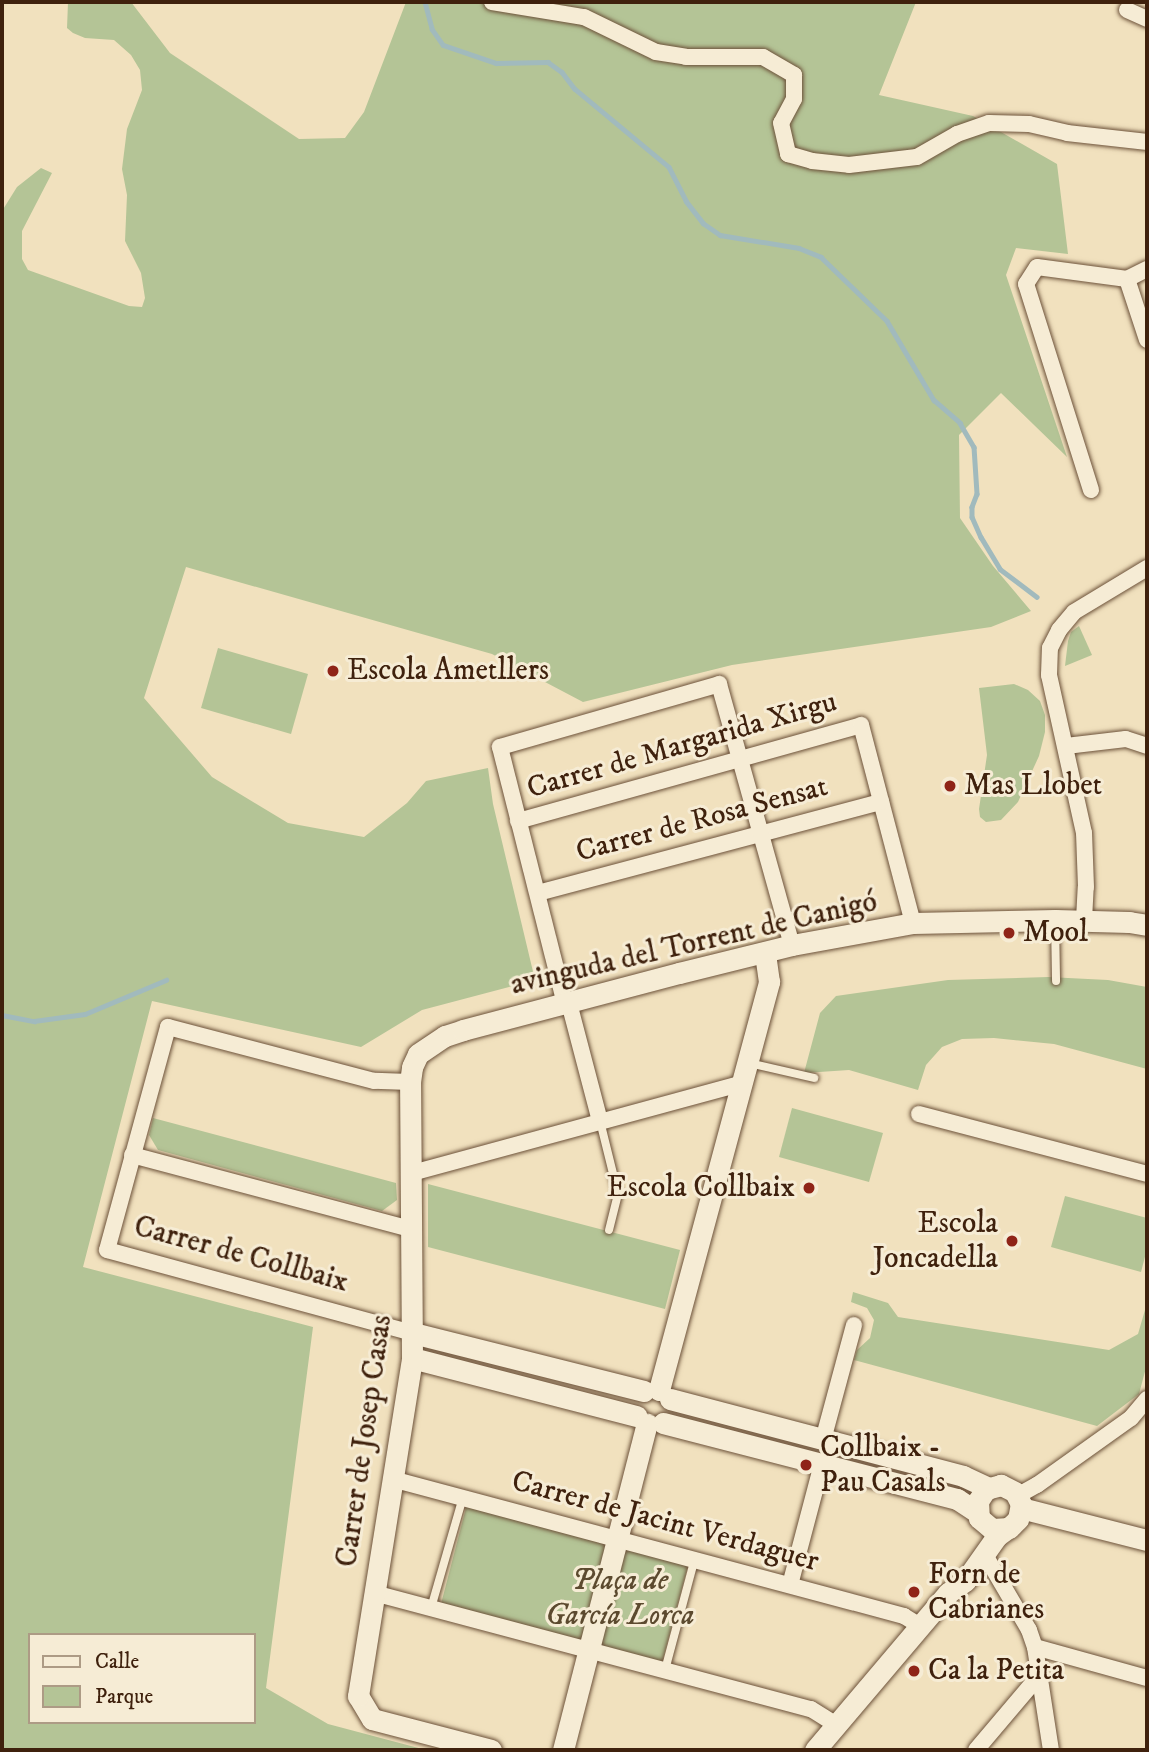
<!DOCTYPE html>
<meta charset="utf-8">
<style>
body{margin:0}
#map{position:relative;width:1149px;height:1752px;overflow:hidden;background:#f1e1be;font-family:"IM FELL DW Pica",serif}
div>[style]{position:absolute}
.green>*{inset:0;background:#b4c496}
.stream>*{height:4.5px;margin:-2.25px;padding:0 2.25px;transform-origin:2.25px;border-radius:2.25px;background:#a1babd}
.roads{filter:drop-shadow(0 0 2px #6c5139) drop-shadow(0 0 2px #6c5139)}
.lane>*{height:8px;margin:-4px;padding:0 4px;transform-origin:4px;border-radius:4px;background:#f6ecd5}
.street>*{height:16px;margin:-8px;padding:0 8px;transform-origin:8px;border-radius:8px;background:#f6ecd5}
.secondary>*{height:21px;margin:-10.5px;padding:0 10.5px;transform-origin:10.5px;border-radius:10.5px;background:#f6ecd5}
.dots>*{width:19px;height:19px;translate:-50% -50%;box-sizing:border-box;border:4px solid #f6ecd5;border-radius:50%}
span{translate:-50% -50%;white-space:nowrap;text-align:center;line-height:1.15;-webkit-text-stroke:6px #f6ecd5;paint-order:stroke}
.poi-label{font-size:30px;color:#3f210d}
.left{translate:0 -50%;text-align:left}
.right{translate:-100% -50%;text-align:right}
.street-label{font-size:30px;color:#3f210d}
.park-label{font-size:30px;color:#5c4a2f;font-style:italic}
.frame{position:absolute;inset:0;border:4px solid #3f210d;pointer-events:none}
.legend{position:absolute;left:28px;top:1633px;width:228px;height:91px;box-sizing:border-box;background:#f6ecd5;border:2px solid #ad9b85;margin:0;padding:9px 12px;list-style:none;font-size:21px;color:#3f210d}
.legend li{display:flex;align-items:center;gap:14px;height:35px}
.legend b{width:35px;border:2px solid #ad9b85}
</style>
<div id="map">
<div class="green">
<div style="clip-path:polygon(evenodd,68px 2px,131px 2px,170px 53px,299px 139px,345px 138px,364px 112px,406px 2px,916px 2px,879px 95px,973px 116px,1057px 164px,1068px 254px,1016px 248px,1006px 275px,1067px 457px,1001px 393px,959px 435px,960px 518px,993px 566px,1031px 611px,991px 627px,732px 665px,583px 702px,492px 654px,186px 567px,144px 698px,212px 777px,288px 823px,364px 837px,407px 803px,426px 781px,488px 768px,493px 804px,535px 980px,422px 1010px,361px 1047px,152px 1001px,83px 1267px,313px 1327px,266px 1688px,328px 1724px,426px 1750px,2px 1750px,2px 211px,17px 187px,41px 168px,52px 173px,22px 231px,22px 259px,28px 270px,129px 306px,142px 307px,145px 298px,141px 273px,125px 241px,127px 195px,122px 169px,127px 129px,142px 90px,140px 70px,131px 55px,114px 40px,85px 38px,73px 33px,67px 28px,68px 2px,30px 1635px,254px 1635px,254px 1722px,30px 1722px,30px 1635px)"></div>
<div style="clip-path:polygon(1079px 626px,1092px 655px,1065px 666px,1068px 641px,1071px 632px)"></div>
<div style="clip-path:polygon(218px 648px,308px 674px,291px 734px,201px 708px)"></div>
<div style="clip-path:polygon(1014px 684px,1028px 690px,1040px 701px,1045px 715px,1045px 732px,1039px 756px,1018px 802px,1001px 820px,986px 822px,980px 817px,979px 809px,987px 755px,979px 688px)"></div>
<div style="clip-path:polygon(1048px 977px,1108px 980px,1147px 987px,1147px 1069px,1054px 1044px,994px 1038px,962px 1039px,942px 1047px,926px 1065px,918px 1090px,849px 1070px,804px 1073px,820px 1013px,836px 996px,948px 980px)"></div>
<div style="clip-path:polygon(792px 1108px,883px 1133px,869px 1182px,779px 1157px)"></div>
<div style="clip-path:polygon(153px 1118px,396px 1183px,397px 1200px,382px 1211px,158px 1150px,149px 1135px)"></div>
<div style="clip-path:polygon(428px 1184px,680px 1250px,665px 1309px,428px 1247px)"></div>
<div style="clip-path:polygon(1065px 1196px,1147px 1218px,1147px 1249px,1141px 1272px,1051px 1247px)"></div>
<div style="clip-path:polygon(853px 1292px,888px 1303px,898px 1317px,1109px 1350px,1138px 1334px,1147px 1303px,1147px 1364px,1139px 1394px,1097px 1426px,854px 1360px,857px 1350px,870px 1338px,874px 1320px,867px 1308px,851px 1302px)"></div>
<div style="clip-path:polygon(467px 1504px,689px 1562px,662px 1663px,441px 1604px)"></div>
</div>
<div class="stream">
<div style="left:425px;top:2px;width:28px;rotate:75deg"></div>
<div style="left:432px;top:29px;width:19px;rotate:55deg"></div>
<div style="left:443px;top:45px;width:56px;rotate:18.8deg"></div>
<div style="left:496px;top:63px;width:52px;rotate:-1.1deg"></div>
<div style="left:548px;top:62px;width:17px;rotate:36deg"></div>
<div style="left:562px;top:72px;width:21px;rotate:53deg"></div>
<div style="left:575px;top:89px;width:122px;rotate:39.7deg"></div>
<div style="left:669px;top:167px;width:38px;rotate:63deg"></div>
<div style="left:686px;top:201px;width:28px;rotate:52deg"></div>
<div style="left:703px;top:223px;width:21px;rotate:35deg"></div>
<div style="left:720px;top:235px;width:80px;rotate:9.3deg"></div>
<div style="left:799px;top:248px;width:24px;rotate:22deg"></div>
<div style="left:821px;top:257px;width:92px;rotate:44.1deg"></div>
<div style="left:887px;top:321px;width:92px;rotate:59.3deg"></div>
<div style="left:934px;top:400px;width:35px;rotate:41deg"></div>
<div style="left:960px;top:423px;width:28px;rotate:60deg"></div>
<div style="left:974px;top:447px;width:47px;rotate:86.3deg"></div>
<div style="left:977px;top:494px;width:14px;rotate:111deg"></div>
<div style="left:972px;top:507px;width:10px;rotate:90deg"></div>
<div style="left:972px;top:517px;width:22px;rotate:66deg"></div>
<div style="left:981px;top:537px;width:37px;rotate:59deg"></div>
<div style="left:1000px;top:569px;width:46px;rotate:37.1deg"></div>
<div style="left:2px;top:1015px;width:33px;rotate:11deg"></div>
<div style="left:34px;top:1021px;width:51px;rotate:-7.8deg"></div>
<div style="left:85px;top:1014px;width:88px;rotate:-22.8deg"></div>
</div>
<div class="roads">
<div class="lane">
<div style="left:1055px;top:921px;width:60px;rotate:89deg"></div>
<div style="left:749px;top:1063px;width:67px;rotate:13deg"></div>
<div style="left:600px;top:1121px;width:75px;rotate:76.1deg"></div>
<div style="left:618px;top:1194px;width:37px;rotate:104deg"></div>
<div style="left:431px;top:1608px;width:116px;rotate:-73.9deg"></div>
<div style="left:665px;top:1670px;width:116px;rotate:-75deg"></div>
</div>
<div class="street">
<div style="left:492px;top:2px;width:93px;rotate:9.3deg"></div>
<div style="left:584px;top:17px;width:80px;rotate:25.9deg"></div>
<div style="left:656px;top:52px;width:30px;rotate:9deg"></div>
<div style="left:686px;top:57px;width:77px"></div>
<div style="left:763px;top:57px;width:36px;rotate:30deg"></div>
<div style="left:794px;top:75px;width:24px;rotate:90deg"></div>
<div style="left:794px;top:99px;width:27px;rotate:118deg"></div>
<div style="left:781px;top:123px;width:32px;rotate:77deg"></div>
<div style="left:788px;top:154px;width:25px;rotate:16deg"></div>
<div style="left:812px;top:161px;width:37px;rotate:6deg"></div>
<div style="left:849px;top:165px;width:68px;rotate:-6.7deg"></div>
<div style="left:917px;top:157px;width:46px;rotate:-29.9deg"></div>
<div style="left:957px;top:134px;width:34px;rotate:-19deg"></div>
<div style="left:989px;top:123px;width:40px;rotate:1.4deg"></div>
<div style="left:1029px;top:124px;width:39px;rotate:13deg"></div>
<div style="left:1067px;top:133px;width:81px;rotate:6.4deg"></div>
<div style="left:1127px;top:10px;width:22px;rotate:24deg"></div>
<div style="left:1127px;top:279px;width:64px;rotate:71.8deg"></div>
<div style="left:1091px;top:490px;width:216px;rotate:-107.5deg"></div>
<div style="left:1026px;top:284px;width:20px;rotate:-57deg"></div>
<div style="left:1037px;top:267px;width:91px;rotate:7.6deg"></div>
<div style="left:1127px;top:279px;width:22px;rotate:-27deg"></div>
<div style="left:1066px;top:746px;width:60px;rotate:-6.7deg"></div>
<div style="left:1126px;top:739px;width:22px;rotate:18deg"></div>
<div style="left:518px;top:821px;width:356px;rotate:-15.6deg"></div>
<div style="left:861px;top:725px;width:205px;rotate:75.3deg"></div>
<div style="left:538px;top:893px;width:355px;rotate:-14.9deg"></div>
<div style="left:1084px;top:920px;width:33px;rotate:-87deg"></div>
<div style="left:1086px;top:887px;width:54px;rotate:-92.1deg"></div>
<div style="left:1084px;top:833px;width:162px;rotate:-102.5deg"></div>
<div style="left:1049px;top:675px;width:27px;rotate:-88deg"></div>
<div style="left:1050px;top:648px;width:20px;rotate:-63deg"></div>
<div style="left:1059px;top:630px;width:23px;rotate:-50deg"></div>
<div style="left:1074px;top:612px;width:85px;rotate:-31.1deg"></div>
<div style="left:569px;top:1003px;width:122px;rotate:75.3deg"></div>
<div style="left:565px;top:1004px;width:265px;rotate:-104.2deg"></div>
<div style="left:500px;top:747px;width:228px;rotate:-16deg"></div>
<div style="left:719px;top:684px;width:271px;rotate:74.4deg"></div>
<div style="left:410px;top:1082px;width:36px;rotate:-178deg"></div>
<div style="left:374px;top:1081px;width:213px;rotate:-165.3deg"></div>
<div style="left:168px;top:1027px;width:231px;rotate:105.3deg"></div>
<div style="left:107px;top:1250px;width:317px;rotate:15.2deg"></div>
<div style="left:919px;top:1114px;width:236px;rotate:14.7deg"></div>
<div style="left:132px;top:1155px;width:291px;rotate:14.9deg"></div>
<div style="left:412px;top:1173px;width:340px;rotate:-15.2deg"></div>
<div style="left:823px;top:1440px;width:119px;rotate:-74.9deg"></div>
<div style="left:392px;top:1479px;width:530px;rotate:14.98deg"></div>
<div style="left:904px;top:1616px;width:19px;rotate:32deg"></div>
<div style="left:1017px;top:1496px;width:23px;rotate:-29deg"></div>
<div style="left:1037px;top:1485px;width:115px;rotate:-35.5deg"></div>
<div style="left:1131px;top:1418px;width:25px;rotate:-50deg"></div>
<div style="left:985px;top:1555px;width:87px;rotate:59.6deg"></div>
<div style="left:1029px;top:1630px;width:18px;rotate:71deg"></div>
<div style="left:1035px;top:1647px;width:104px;rotate:81.2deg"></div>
<div style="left:790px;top:1585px;width:125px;rotate:-75.2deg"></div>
<div style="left:374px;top:1593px;width:452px;rotate:14.9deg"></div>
<div style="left:811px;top:1709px;width:31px;rotate:32deg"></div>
<div style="left:1035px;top:1647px;width:116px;rotate:15.5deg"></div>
<div style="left:976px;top:1750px;width:96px;rotate:-49.7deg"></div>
</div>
<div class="secondary">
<div style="left:413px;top:1333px;width:238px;rotate:14.1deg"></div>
<div style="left:412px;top:1358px;width:232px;rotate:14.5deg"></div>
<div style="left:659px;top:1390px;width:423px;rotate:-74.9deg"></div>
<div style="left:769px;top:982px;width:30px;rotate:-98deg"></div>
<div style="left:670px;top:1399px;width:303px;rotate:14.7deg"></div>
<div style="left:963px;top:1476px;width:29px;rotate:25deg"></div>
<div style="left:663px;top:1423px;width:304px;rotate:14.5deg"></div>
<div style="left:957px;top:1499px;width:24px;rotate:33deg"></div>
<div style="left:1021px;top:1508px;width:130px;rotate:14.3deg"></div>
<div style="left:491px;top:1750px;width:123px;rotate:-165.4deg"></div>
<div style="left:372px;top:1719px;width:27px;rotate:-121deg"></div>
<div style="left:358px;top:1696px;width:342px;rotate:-80.9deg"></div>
<div style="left:412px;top:1358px;width:276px;rotate:-90.4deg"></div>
<div style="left:410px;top:1082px;width:15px;rotate:-82deg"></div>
<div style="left:412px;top:1067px;width:14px;rotate:-65deg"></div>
<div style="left:418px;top:1054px;width:32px;rotate:-34deg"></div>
<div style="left:445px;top:1036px;width:19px;rotate:-18deg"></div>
<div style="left:463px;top:1030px;width:223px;rotate:-14.8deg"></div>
<div style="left:679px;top:973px;width:116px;rotate:-13.9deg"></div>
<div style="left:792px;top:945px;width:123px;rotate:-10.3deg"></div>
<div style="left:913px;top:923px;width:142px;rotate:-1.2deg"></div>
<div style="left:1055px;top:920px;width:74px;rotate:1.5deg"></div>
<div style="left:1129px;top:922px;width:18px;rotate:9deg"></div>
<div style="left:563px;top:1750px;width:337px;rotate:-75.6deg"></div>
<div style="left:815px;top:1750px;width:206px;rotate:-49.7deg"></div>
<div style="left:948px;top:1593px;width:21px;rotate:-35deg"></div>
<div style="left:965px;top:1581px;width:55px;rotate:-54.6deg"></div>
<div style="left:997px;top:1536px;width:17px;rotate:-36deg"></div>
<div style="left:1011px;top:1526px;width:10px;rotate:-45deg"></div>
<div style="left:1018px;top:1519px;width:15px;rotate:-79deg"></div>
<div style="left:1021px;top:1504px;width:13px;rotate:-117deg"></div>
<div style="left:1015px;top:1492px;width:16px;rotate:-153deg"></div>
<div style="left:1001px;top:1485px;width:16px;rotate:165deg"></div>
<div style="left:986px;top:1489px;width:14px;rotate:124deg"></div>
<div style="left:978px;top:1501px;width:17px;rotate:87deg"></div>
<div style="left:979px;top:1518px;width:17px;rotate:40deg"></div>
<div style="left:992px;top:1529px;width:17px;rotate:-3deg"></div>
</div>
</div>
<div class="dots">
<div style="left:333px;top:671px;background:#8f2418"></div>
<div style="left:950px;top:786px;background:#8f2418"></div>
<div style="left:1009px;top:933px;background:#8f2418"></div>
<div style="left:809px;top:1188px;background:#8f2418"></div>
<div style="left:1012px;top:1241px;background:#8f2418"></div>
<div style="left:806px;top:1465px;background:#8f2418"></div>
<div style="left:914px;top:1592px;background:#8f2418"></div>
<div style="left:914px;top:1671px;background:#8f2418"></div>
</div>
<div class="poi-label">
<span class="left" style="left:347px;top:671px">Escola Ametllers</span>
<span class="left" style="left:964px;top:786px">Mas Llobet</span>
<span class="left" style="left:1023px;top:933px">Mool</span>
<span class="right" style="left:795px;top:1188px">Escola Collbaix</span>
<span class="right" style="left:998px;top:1241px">Escola<br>Joncadella</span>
<span class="left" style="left:820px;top:1465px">Collbaix -<br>Pau Casals</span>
<span class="left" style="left:928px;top:1592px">Forn de<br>Cabrianes</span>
<span class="left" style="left:928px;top:1671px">Ca la Petita</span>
</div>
<div class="street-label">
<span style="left:682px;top:746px;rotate:-16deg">Carrer de Margarida Xirgu</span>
<span style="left:702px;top:820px;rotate:-15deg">Carrer de Rosa Sensat</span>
<span style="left:694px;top:944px;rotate:-13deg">avinguda del Torrent de Canigó</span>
<span style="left:241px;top:1255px;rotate:15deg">Carrer de Collbaix</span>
<span style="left:365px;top:1441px;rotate:-82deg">Carrer de Josep Casas</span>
<span style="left:665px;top:1522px;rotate:15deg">Carrer de Jacint Verdaguer</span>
</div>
<div class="park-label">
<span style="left:620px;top:1598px">Plaça de<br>García Lorca</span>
</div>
<div class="frame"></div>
<ul class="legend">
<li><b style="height:9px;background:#f6ecd5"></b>Calle</li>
<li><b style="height:19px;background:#b4c496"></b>Parque</li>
</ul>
</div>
